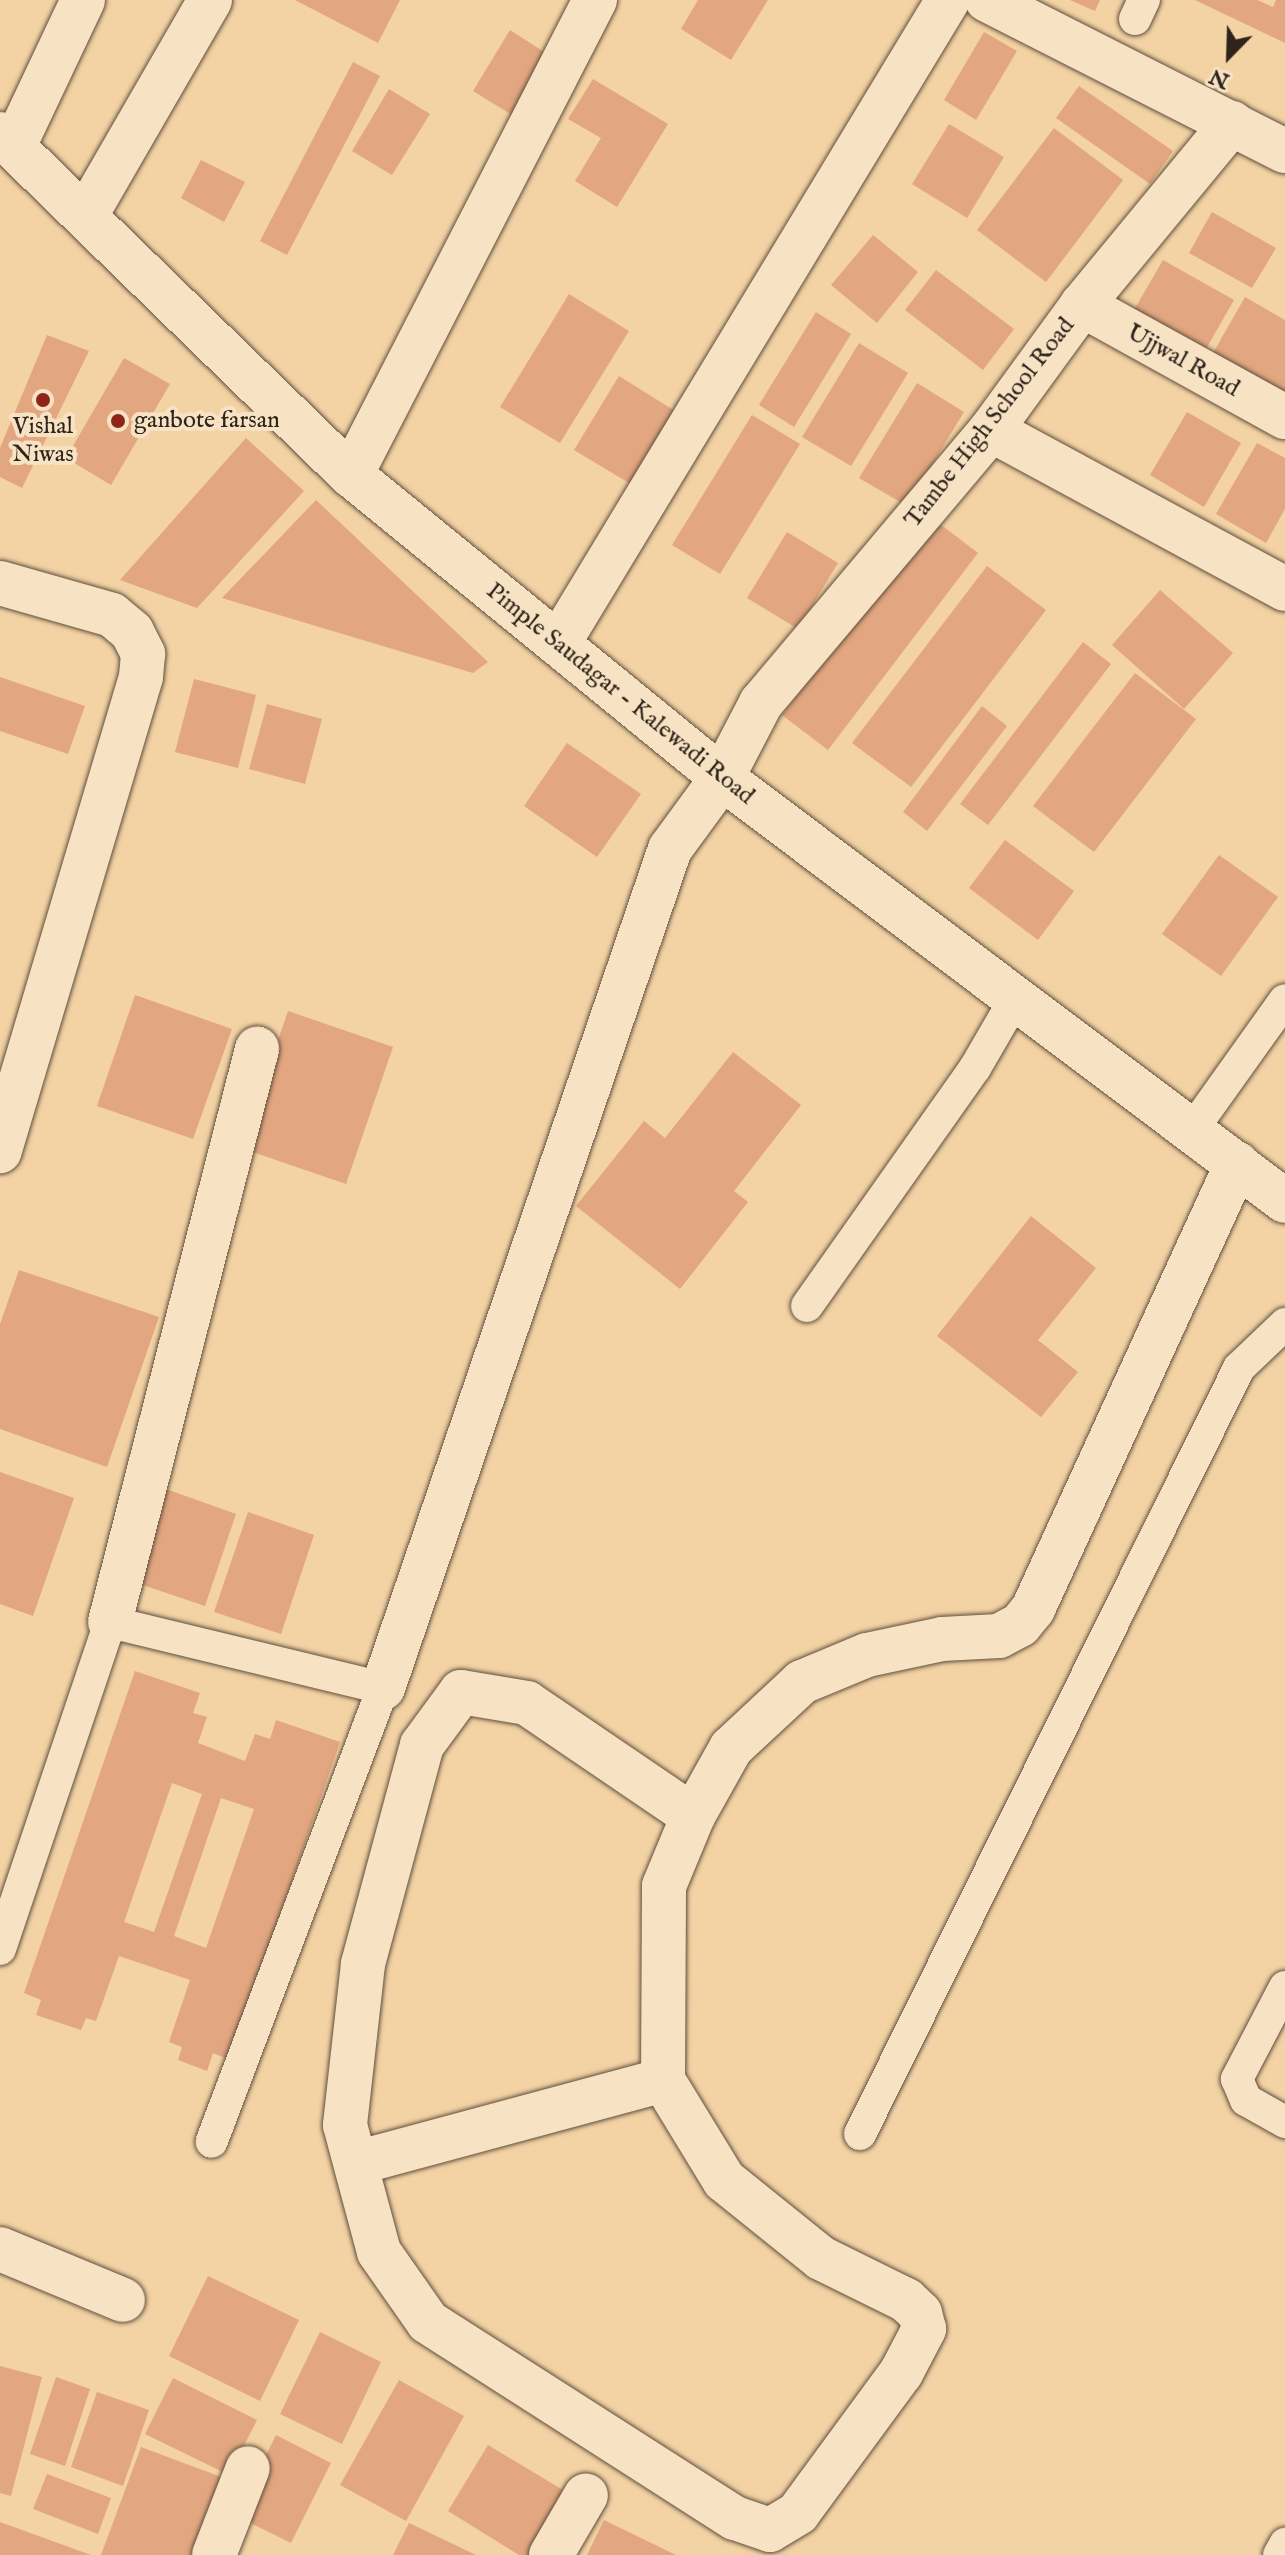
<!DOCTYPE html>
<style>
body{margin:0}
#map{position:relative;width:1285px;height:2555px;overflow:hidden;background:#f3d2a4;font-family:"IM FELL English",serif}
div>[style]{position:absolute}
.building>*{inset:0;background:#e2a680}
.roads{filter:drop-shadow(0 0 2px #5f503d) drop-shadow(0 0 2px #5f503d)}
.lane>*{height:32px;margin:-16px;padding:0 16px;transform-origin:16px;border-radius:16px;background:#f7e2c4}
.street>*{height:44px;margin:-22px;padding:0 22px;transform-origin:22px;border-radius:22px;background:#f7e2c4}
.secondary>*{height:44px;margin:-22px;padding:0 22px;transform-origin:22px;border-radius:22px;background:#f7e2c4}
.dots>*{width:22px;height:22px;translate:-50% -50%;box-sizing:border-box;border:4px solid #f7e2c4;border-radius:50%}
span{translate:-50% -50%;white-space:nowrap;text-align:center;line-height:1.15;-webkit-text-stroke:8px #f7e2c4;paint-order:stroke}
.street-label{font-size:24px;color:#2e241b}
.poi-label{font-size:24px;color:#2e241b}
.left{translate:0 -50%;text-align:left}
.north{position:absolute;left:1189px;top:16px;width:80px;height:80px;-webkit-text-stroke:6px #f7e2c4;paint-order:stroke;rotate:203deg;font-size:22px;font-weight:700;line-height:32px;text-align:center;color:#2e241b}
.north::after{content:'';display:block;margin:auto;width:28px;height:36px;background:#2e241b;clip-path:polygon(50% 0,100% 100%,50% 72%,0 100%)}
</style>
<div id="map">
<div class="building">
<div style="clip-path:polygon(295px 0,400px 0,378px 43px)"></div>
<div style="clip-path:polygon(698px 0,768px 0,731px 60px,681px 29px)"></div>
<div style="clip-path:polygon(1070px 0,1100px 0,1095px 11px)"></div>
<div style="clip-path:polygon(1195px 0,1257px 0,1273px 7px,1276px 0,1285px 0,1285px 43px)"></div>
<div style="clip-path:polygon(510px 30px,558px 61px,522px 121px,473px 91px)"></div>
<div style="clip-path:polygon(984px 32px,1017px 51px,976px 120px,944px 100px)"></div>
<div style="clip-path:polygon(353px 62px,380px 76px,287px 255px,260px 241px)"></div>
<div style="clip-path:polygon(593px 79px,668px 124px,617px 207px,575px 181px,601px 138px,568px 119px)"></div>
<div style="clip-path:polygon(1079px 86px,1173px 151px,1150px 184px,1056px 118px)"></div>
<div style="clip-path:polygon(389px 89px,430px 114px,392px 175px,352px 151px)"></div>
<div style="clip-path:polygon(949px 124px,1004px 157px,967px 218px,912px 184px)"></div>
<div style="clip-path:polygon(1054px 128px,1123px 180px,1046px 282px,977px 230px)"></div>
<div style="clip-path:polygon(201px 160px,245px 182px,224px 222px,181px 198px)"></div>
<div style="clip-path:polygon(1212px 212px,1276px 248px,1252px 288px,1189px 253px)"></div>
<div style="clip-path:polygon(873px 235px,918px 272px,877px 323px,831px 285px)"></div>
<div style="clip-path:polygon(1163px 260px,1234px 300px,1198px 363px,1127px 322px)"></div>
<div style="clip-path:polygon(936px 270px,1014px 329px,983px 370px,905px 310px)"></div>
<div style="clip-path:polygon(569px 294px,629px 331px,560px 443px,500px 407px)"></div>
<div style="clip-path:polygon(1245px 297px,1285px 320px,1285px 391px,1280px 400px,1209px 360px)"></div>
<div style="clip-path:polygon(816px 312px,851px 334px,794px 427px,759px 405px)"></div>
<div style="clip-path:polygon(47px 335px,89px 351px,22px 488px,0 477px,0 448px)"></div>
<div style="clip-path:polygon(859px 343px,908px 373px,851px 466px,802px 437px)"></div>
<div style="clip-path:polygon(124px 358px,170px 384px,111px 485px,66px 458px)"></div>
<div style="clip-path:polygon(619px 376px,683px 416px,639px 489px,574px 450px)"></div>
<div style="clip-path:polygon(917px 383px,964px 412px,907px 506px,859px 478px)"></div>
<div style="clip-path:polygon(1187px 412px,1241px 443px,1204px 507px,1150px 475px)"></div>
<div style="clip-path:polygon(752px 415px,800px 444px,720px 574px,672px 545px)"></div>
<div style="clip-path:polygon(246px 438px,304px 491px,197px 608px,120px 580px)"></div>
<div style="clip-path:polygon(1257px 443px,1285px 458px,1285px 509px,1266px 543px,1216px 514px)"></div>
<div style="clip-path:polygon(316px 500px,488px 662px,473px 673px,222px 598px)"></div>
<div style="clip-path:polygon(932px 518px,978px 553px,828px 750px,782px 715px)"></div>
<div style="clip-path:polygon(787px 532px,838px 563px,798px 629px,747px 598px)"></div>
<div style="clip-path:polygon(987px 566px,1046px 610px,911px 787px,852px 743px)"></div>
<div style="clip-path:polygon(1160px 590px,1233px 653px,1184px 709px,1112px 645px)"></div>
<div style="clip-path:polygon(1083px 642px,1111px 664px,988px 825px,960px 804px)"></div>
<div style="clip-path:polygon(1135px 673px,1196px 719px,1094px 852px,1033px 806px)"></div>
<div style="clip-path:polygon(0 677px,85px 706px,68px 754px,0 731px)"></div>
<div style="clip-path:polygon(194px 679px,256px 695px,238px 768px,175px 752px)"></div>
<div style="clip-path:polygon(267px 704px,322px 719px,305px 784px,249px 769px)"></div>
<div style="clip-path:polygon(982px 706px,1007px 726px,927px 831px,903px 812px)"></div>
<div style="clip-path:polygon(567px 743px,641px 794px,597px 857px,524px 806px)"></div>
<div style="clip-path:polygon(1005px 840px,1074px 891px,1038px 940px,969px 888px)"></div>
<div style="clip-path:polygon(1219px 855px,1278px 897px,1221px 976px,1162px 934px)"></div>
<div style="clip-path:polygon(135px 995px,232px 1029px,193px 1139px,97px 1106px)"></div>
<div style="clip-path:polygon(288px 1011px,393px 1047px,346px 1184px,241px 1148px)"></div>
<div style="clip-path:polygon(733px 1052px,801px 1105px,734px 1191px,748px 1202px,680px 1289px,576px 1206px,644px 1121px,665px 1138px)"></div>
<div style="clip-path:polygon(1031px 1216px,1096px 1268px,1038px 1340px,1078px 1372px,1041px 1417px,937px 1336px)"></div>
<div style="clip-path:polygon(19px 1270px,159px 1317px,107px 1467px,0 1429px,0 1324px)"></div>
<div style="clip-path:polygon(0 1472px,74px 1498px,33px 1616px,0 1604px)"></div>
<div style="clip-path:polygon(166px 1489px,236px 1514px,205px 1606px,134px 1582px)"></div>
<div style="clip-path:polygon(248px 1512px,314px 1535px,281px 1634px,214px 1612px)"></div>
<div style="clip-path:polygon(evenodd,135px 1671px,200px 1693px,193px 1713px,207px 1717px,198px 1743px,245px 1761px,255px 1734px,270px 1739px,276px 1720px,340px 1742px,230px 2060px,213px 2053px,207px 2071px,178px 2060px,182px 2047px,169px 2042px,190px 1980px,119px 1956px,96px 2021px,86px 2018px,81px 2030px,36px 2015px,41px 2000px,24px 1993px,135px 1671px,172px 1783px,202px 1794px,154px 1932px,124px 1922px,172px 1783px,135px 1671px,221px 1798px,254px 1809px,206px 1948px,174px 1936px,221px 1798px)"></div>
<div style="clip-path:polygon(208px 2276px,299px 2320px,260px 2401px,169px 2356px)"></div>
<div style="clip-path:polygon(320px 2332px,381px 2362px,342px 2444px,280px 2414px)"></div>
<div style="clip-path:polygon(0 2366px,42px 2377px,11px 2496px,0 2493px)"></div>
<div style="clip-path:polygon(56px 2377px,90px 2389px,65px 2466px,30px 2454px)"></div>
<div style="clip-path:polygon(173px 2378px,257px 2420px,229px 2475px,145px 2434px)"></div>
<div style="clip-path:polygon(399px 2380px,464px 2416px,406px 2521px,340px 2485px)"></div>
<div style="clip-path:polygon(97px 2392px,149px 2410px,123px 2486px,71px 2467px)"></div>
<div style="clip-path:polygon(276px 2435px,331px 2463px,291px 2543px,236px 2516px)"></div>
<div style="clip-path:polygon(488px 2445px,573px 2496px,538px 2555px,519px 2555px,448px 2511px)"></div>
<div style="clip-path:polygon(141px 2447px,224px 2478px,195px 2555px,101px 2555px)"></div>
<div style="clip-path:polygon(47px 2474px,111px 2498px,98px 2534px,33px 2509px)"></div>
<div style="clip-path:polygon(604px 2520px,676px 2555px,587px 2555px)"></div>
<div style="clip-path:polygon(0 2522px,91px 2555px,0 2555px)"></div>
<div style="clip-path:polygon(409px 2523px,476px 2555px,393px 2555px)"></div>
</div>
<div class="roads">
<div class="lane">
<div style="left:1135px;top:19px;width:21px;rotate:-65deg"></div>
<div style="left:1190px;top:1133px;width:163px;rotate:-54.5deg"></div>
<div style="left:807px;top:1306px;width:291px;rotate:-54.8deg"></div>
<div style="left:975px;top:1068px;width:80px;rotate:-59.9deg"></div>
<div style="left:0;top:1949px;width:345px;rotate:-71.4deg"></div>
<div style="left:110px;top:1622px;width:281px;rotate:13.6deg"></div>
<div style="left:383px;top:1688px;width:485px;rotate:110.7deg"></div>
<div style="left:1285px;top:1987px;width:104px;rotate:117.6deg"></div>
<div style="left:1237px;top:2079px;width:23px;rotate:67deg"></div>
<div style="left:1246px;top:2100px;width:45px;rotate:29.4deg"></div>
<div style="left:860px;top:2134px;width:855px;rotate:-63.67deg"></div>
<div style="left:1239px;top:1368px;width:64px;rotate:-43.7deg"></div>
<div style="left:1279px;top:2555px;width:13px;rotate:-61deg"></div>
</div>
<div class="street">
<div style="left:987px;top:0;width:334px;rotate:26.9deg"></div>
<div style="left:15px;top:144px;width:159px;rotate:-64.7deg"></div>
<div style="left:86px;top:215px;width:248px;rotate:-60deg"></div>
<div style="left:1082px;top:305px;width:232px;rotate:28.9deg"></div>
<div style="left:991px;top:430px;width:334px;rotate:28.4deg"></div>
<div style="left:351px;top:475px;width:534px;rotate:-62.81deg"></div>
<div style="left:0;top:583px;width:116px;rotate:15.9deg"></div>
<div style="left:112px;top:615px;width:26px;rotate:40deg"></div>
<div style="left:132px;top:632px;width:25px;rotate:63deg"></div>
<div style="left:143px;top:654px;width:23px;rotate:95deg"></div>
<div style="left:141px;top:677px;width:495px;rotate:106.6deg"></div>
<div style="left:558px;top:644px;width:753px;rotate:-58.8deg"></div>
<div style="left:110px;top:1622px;width:592px;rotate:-75.61deg"></div>
<div style="left:383px;top:1688px;width:887px;rotate:-71.12deg"></div>
<div style="left:670px;top:849px;width:88px;rotate:-53.8deg"></div>
<div style="left:722px;top:778px;width:85px;rotate:-62.5deg"></div>
<div style="left:761px;top:703px;width:357px;rotate:-49.9deg"></div>
<div style="left:991px;top:430px;width:155px;rotate:-53.9deg"></div>
<div style="left:1082px;top:305px;width:236px;rotate:-50.5deg"></div>
<div style="left:693px;top:1816px;width:201px;rotate:-145.8deg"></div>
<div style="left:527px;top:1703px;width:67px;rotate:-170.5deg"></div>
<div style="left:461px;top:1692px;width:66px;rotate:126.3deg"></div>
<div style="left:422px;top:1745px;width:227px;rotate:105.1deg"></div>
<div style="left:363px;top:1964px;width:162px;rotate:96.4deg"></div>
<div style="left:345px;top:2125px;width:131px;rotate:75deg"></div>
<div style="left:379px;top:2252px;width:85px;rotate:55deg"></div>
<div style="left:428px;top:2322px;width:364px;rotate:32.6deg"></div>
<div style="left:735px;top:2518px;width:37px;rotate:19deg"></div>
<div style="left:770px;top:2530px;width:33px;rotate:-31deg"></div>
<div style="left:798px;top:2513px;width:174px;rotate:-53.7deg"></div>
<div style="left:901px;top:2373px;width:50px;rotate:-62.4deg"></div>
<div style="left:924px;top:2329px;width:16px;rotate:-104deg"></div>
<div style="left:920px;top:2313px;width:19px;rotate:-137deg"></div>
<div style="left:906px;top:2300px;width:95px;rotate:-153.7deg"></div>
<div style="left:821px;top:2258px;width:124px;rotate:-141.2deg"></div>
<div style="left:724px;top:2180px;width:117px;rotate:-121.4deg"></div>
<div style="left:663px;top:2080px;width:194px;rotate:-89.7deg"></div>
<div style="left:664px;top:1886px;width:76px;rotate:-67.5deg"></div>
<div style="left:693px;top:1816px;width:78px;rotate:-60.8deg"></div>
<div style="left:731px;top:1748px;width:97px;rotate:-42.9deg"></div>
<div style="left:802px;top:1682px;width:70px;rotate:-22.6deg"></div>
<div style="left:867px;top:1655px;width:77px;rotate:-12deg"></div>
<div style="left:942px;top:1639px;width:57px;rotate:-3deg"></div>
<div style="left:999px;top:1636px;width:24px;rotate:-28deg"></div>
<div style="left:1020px;top:1625px;width:21px;rotate:-51deg"></div>
<div style="left:1033px;top:1609px;width:490px;rotate:-65.4deg"></div>
<div style="left:356px;top:2163px;width:318px;rotate:-15.1deg"></div>
<div style="left:0;top:2249px;width:133px;rotate:22.5deg"></div>
<div style="left:214px;top:2555px;width:93px;rotate:-68.7deg"></div>
<div style="left:551px;top:2555px;width:69px;rotate:-59.7deg"></div>
</div>
<div class="secondary">
<div style="left:0;top:134px;width:489px;rotate:44.2deg"></div>
<div style="left:351px;top:475px;width:479px;rotate:39.2deg"></div>
<div style="left:722px;top:778px;width:704px;rotate:36.92deg"></div>
</div>
</div>
<div class="dots">
<div style="left:43px;top:400px;background:#8f2418"></div>
<div style="left:118px;top:421px;background:#8f2418"></div>
</div>
<div class="street-label">
<span style="left:1183px;top:361px;rotate:29deg">Ujjwal Road</span>
<span style="left:990px;top:423px;rotate:-52deg">Tambe High School Road</span>
<span style="left:620px;top:694px;rotate:39deg">Pimple Saudagar - Kalewadi Road</span>
</div>
<div class="poi-label">
<span class="left" style="left:134px;top:421px">ganbote farsan</span>
<span style="left:43px;top:441px">Vishal<br>Niwas</span>
</div>
<div class="north">N</div>
</div>
